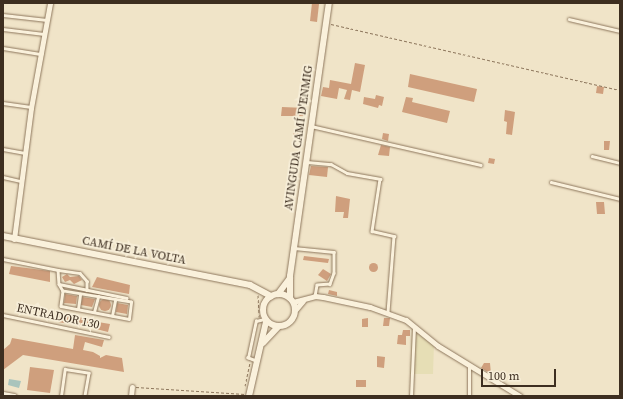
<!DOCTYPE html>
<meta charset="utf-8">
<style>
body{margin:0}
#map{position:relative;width:623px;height:399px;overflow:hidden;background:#f0e4c8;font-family:"Source Serif 4",serif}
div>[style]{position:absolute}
.farmland>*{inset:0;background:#e6deb5}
.water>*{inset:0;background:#a9c4bc}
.building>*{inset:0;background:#cf9f7d}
.round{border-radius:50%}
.path>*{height:1px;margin-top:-0.5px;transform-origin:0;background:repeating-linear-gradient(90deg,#8d765c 0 3px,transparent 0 5px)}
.roads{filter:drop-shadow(0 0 1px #8d765c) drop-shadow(0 0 1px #8d765c)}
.service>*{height:2.5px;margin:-1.25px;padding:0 1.25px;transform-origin:1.25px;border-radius:1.25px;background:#faf1dc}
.minor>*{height:5px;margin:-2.5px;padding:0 2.5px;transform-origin:2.5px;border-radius:2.5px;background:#faf1dc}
.tertiary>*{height:6px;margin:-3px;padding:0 3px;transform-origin:3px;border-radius:3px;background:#faf1dc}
.tertiary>.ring{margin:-3px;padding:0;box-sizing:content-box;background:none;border:6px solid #faf1dc;border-radius:50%}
span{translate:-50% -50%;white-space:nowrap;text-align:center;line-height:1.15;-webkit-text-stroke:3.5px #f7eed8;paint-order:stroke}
.street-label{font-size:12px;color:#3d2e20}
.frame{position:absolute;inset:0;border:4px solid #3d2e20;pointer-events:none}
.scale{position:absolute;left:481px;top:369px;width:75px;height:18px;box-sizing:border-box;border:2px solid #3d2e20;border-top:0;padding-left:5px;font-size:12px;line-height:14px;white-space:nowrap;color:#3d2e20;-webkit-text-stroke:3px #f7eed8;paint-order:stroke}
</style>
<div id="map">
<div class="farmland">
<div style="clip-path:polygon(412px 327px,434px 344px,433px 374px,410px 374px)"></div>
</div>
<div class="water">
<div style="clip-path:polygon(9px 379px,21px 381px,19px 388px,8px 385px)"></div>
</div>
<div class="building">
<div style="clip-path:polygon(312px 3px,319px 4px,317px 22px,310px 21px)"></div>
<div style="clip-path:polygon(355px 63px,365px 65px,360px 92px,352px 90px,350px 100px,344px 99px,347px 90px,339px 88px,337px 99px,321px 96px,323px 87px,329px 88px,330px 80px,351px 84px)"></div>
<div style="clip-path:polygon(410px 74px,477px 89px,474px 102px,408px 87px)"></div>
<div style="clip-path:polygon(597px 86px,604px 87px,603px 94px,596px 93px)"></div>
<div style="clip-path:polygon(376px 95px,384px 97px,382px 106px,379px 105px,378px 108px,363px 104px,364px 97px,375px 99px)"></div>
<div style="clip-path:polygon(406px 97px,413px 98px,412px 102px,450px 111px,447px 123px,402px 112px)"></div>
<div style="clip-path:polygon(282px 107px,306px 108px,305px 116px,281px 116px)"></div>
<div style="clip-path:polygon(505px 110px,515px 112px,512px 135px,506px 134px,507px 122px,504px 121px)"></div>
<div style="clip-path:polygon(294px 129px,303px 130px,302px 136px,293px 135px)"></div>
<div style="clip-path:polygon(383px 133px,389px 134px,388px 141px,382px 139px)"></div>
<div style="clip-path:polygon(604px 141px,610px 141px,609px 150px,604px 150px)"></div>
<div style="clip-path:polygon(381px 145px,390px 147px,389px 156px,378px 155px)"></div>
<div style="clip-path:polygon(489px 158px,495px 159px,494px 164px,488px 163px)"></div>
<div style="clip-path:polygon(311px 166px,328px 167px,327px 177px,309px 175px)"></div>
<div style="clip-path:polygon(336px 196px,350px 199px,348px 218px,343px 218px,344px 212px,335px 212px)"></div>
<div style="clip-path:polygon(596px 202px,604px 202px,605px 214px,597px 214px)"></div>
<div style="clip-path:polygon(304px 256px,329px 259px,328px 263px,303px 260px)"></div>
<div class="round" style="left:368.5px;top:262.5px;width:9px;height:9px"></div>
<div style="clip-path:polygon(11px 266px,50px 271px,50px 282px,9px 274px)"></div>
<div style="clip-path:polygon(323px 269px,331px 274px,327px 281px,318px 275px)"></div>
<div style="clip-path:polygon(67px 274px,70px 277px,79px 276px,82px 280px,74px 284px,70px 280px,65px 282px,62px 277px)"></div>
<div style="clip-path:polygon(97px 277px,130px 285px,129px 294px,92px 287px)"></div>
<div style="clip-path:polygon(329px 290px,337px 292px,337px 296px,328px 294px)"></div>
<div style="clip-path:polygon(65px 294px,77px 296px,76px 304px,64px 303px)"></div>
<div style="clip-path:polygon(82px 297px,95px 299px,92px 307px,81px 305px)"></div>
<div class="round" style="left:99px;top:299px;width:12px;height:12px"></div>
<div style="clip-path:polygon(117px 303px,128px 305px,127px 314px,116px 312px)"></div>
<div style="clip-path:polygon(60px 314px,89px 319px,87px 327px,58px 322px)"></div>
<div style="clip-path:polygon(368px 318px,368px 327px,362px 327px,362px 319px)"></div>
<div style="clip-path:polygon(384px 318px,390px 318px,389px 326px,383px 326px)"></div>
<div style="clip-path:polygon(98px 322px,110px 324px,108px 332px,96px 329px)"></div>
<div style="clip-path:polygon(403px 330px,410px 330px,410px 336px,406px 336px,406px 345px,397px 344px,398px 335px,402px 335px)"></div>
<div style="clip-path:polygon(75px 335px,104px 340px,102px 347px,85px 342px,83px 350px,93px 352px,100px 356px,100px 358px,106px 355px,122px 358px,124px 372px,23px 355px,3px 370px,3px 350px,10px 344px,12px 338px,73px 349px)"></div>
<div style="clip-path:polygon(377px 356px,385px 357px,384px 368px,377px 367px)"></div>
<div style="clip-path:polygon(484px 363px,490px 363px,491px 374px,481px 368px)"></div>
<div style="clip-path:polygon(30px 367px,54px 370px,50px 393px,27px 390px)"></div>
<div style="clip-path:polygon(356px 380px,366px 380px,366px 387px,356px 387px)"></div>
</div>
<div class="path">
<div style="left:331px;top:24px;width:296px;rotate:12.9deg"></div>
<div style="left:258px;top:295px;width:22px;rotate:87deg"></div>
<div style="left:245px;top:386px;width:24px;rotate:-78deg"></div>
<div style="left:136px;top:387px;width:109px;rotate:3.7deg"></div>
</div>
<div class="roads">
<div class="service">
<div style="left:3px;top:15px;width:44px;rotate:6.5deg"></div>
<div style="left:569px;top:19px;width:52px;rotate:13.2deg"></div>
<div style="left:3px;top:29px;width:41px;rotate:7deg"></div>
<div style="left:3px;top:48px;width:39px;rotate:9deg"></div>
<div style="left:3px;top:103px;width:28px;rotate:8deg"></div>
<div style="left:311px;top:126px;width:174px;rotate:12.9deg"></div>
<div style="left:3px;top:149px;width:22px;rotate:10deg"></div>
<div style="left:592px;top:156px;width:29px;rotate:14deg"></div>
<div style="left:307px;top:162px;width:24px;rotate:5deg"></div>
<div style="left:331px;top:164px;width:18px;rotate:29deg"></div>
<div style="left:347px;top:173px;width:34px;rotate:10deg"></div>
<div style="left:380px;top:179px;width:53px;rotate:98.7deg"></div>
<div style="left:372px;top:231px;width:23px;rotate:13deg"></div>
<div style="left:394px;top:236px;width:77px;rotate:94.5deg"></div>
<div style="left:3px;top:177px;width:18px;rotate:13deg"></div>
<div style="left:551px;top:182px;width:71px;rotate:13.8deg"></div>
<div style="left:294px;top:248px;width:40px;rotate:5.7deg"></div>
<div style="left:334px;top:252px;width:21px;rotate:90deg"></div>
<div style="left:334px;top:273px;width:12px;rotate:110deg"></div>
<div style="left:330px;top:284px;width:13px;rotate:176deg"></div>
<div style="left:317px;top:285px;width:11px;rotate:100deg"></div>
<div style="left:3px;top:259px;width:56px;rotate:11.3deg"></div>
<div style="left:58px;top:270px;width:14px;rotate:86deg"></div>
<div style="left:59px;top:284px;width:69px;rotate:11.6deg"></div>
<div style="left:58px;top:270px;width:22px;rotate:8deg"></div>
<div style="left:80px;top:273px;width:11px;rotate:49deg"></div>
<div style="left:87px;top:281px;width:9px;rotate:90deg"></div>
<div style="left:59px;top:284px;width:8px;rotate:60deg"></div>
<div style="left:63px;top:291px;width:15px;rotate:98deg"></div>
<div style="left:61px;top:306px;width:69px;rotate:10.8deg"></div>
<div style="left:129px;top:319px;width:17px;rotate:-83deg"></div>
<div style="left:131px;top:302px;width:69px;rotate:-170.8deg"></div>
<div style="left:78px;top:309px;width:15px;rotate:-82deg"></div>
<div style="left:94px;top:312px;width:16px;rotate:-75deg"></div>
<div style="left:3px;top:315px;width:108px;rotate:11.7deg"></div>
<div style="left:112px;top:316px;width:16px;rotate:-79deg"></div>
<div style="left:256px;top:361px;width:9px;rotate:-159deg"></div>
<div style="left:248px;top:358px;width:38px;rotate:-78deg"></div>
<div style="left:256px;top:321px;width:8px;rotate:-14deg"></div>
<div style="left:61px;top:396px;width:27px;rotate:-82deg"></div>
<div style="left:65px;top:369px;width:24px;rotate:9deg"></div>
<div style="left:89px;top:373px;width:23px;rotate:100deg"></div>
<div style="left:411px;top:396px;width:69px;rotate:-87.5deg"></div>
<div style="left:469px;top:396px;width:30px;rotate:-90deg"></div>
</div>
<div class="minor">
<div style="left:14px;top:239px;width:132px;rotate:-82.6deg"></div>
<div style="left:31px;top:108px;width:107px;rotate:-79.7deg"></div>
<div style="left:293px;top:302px;width:23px;rotate:-15deg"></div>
<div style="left:315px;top:296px;width:8px;rotate:7deg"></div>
<div style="left:323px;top:297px;width:48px;rotate:12deg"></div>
<div style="left:370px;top:307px;width:38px;rotate:20deg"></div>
<div style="left:406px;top:320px;width:41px;rotate:39.1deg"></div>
<div style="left:438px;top:346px;width:96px;rotate:31.4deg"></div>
<div style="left:296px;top:309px;width:11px;rotate:-49deg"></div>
<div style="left:3px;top:394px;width:11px;rotate:10deg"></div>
<div style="left:131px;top:396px;width:9px;rotate:-84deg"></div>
</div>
<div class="tertiary">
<div style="left:3px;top:236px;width:252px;rotate:11.2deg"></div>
<div style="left:250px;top:285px;width:24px;rotate:28deg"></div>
<div class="ring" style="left:263px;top:294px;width:26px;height:26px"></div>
<div style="left:278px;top:294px;width:20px;rotate:-53deg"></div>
<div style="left:290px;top:298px;width:22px;rotate:-90deg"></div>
<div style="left:290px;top:276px;width:276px;rotate:-81.9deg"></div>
<div style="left:263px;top:343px;width:22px;rotate:-47deg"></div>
<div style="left:249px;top:396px;width:76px;rotate:-77.1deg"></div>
</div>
</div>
<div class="street-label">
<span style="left:299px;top:138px;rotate:-82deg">AVINGUDA CAMÍ D'ENMIG</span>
<span style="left:134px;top:251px;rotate:11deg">CAMÍ DE LA VOLTA</span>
<span style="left:58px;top:317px;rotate:12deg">ENTRADOR 130</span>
</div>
<div class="frame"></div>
<div class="scale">100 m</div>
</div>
